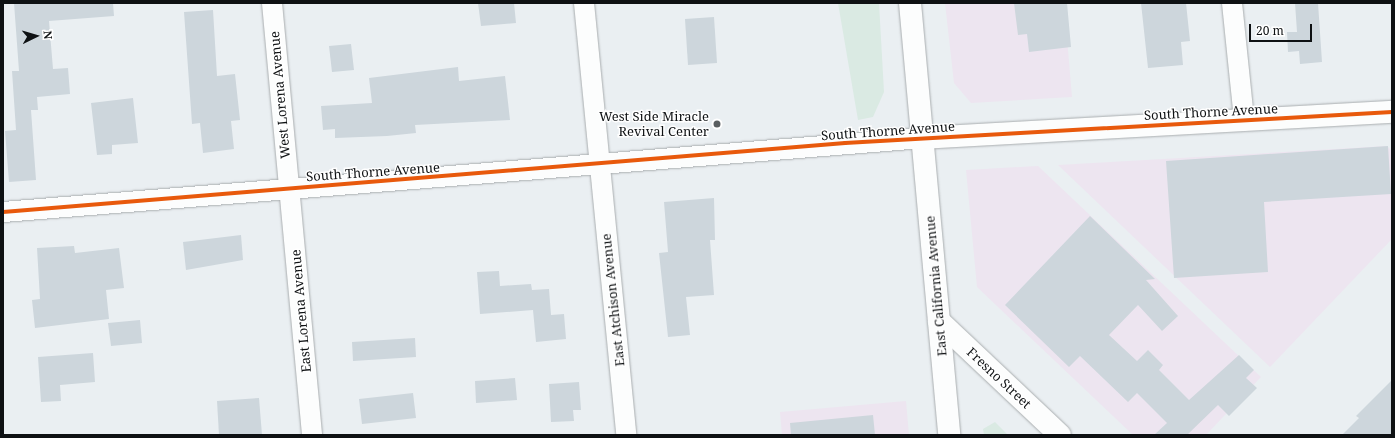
<!DOCTYPE html>
<style>
body{margin:0}
#map{position:relative;width:1395px;height:438px;overflow:hidden;background:#eaeff2;font-family:"Noto Serif",serif}
div>[style]{position:absolute}
.commercial>*{inset:0;background:#ede5f0}
.green>*{inset:0;background:#daeae3}
.building>*{inset:0;background:#cdd6dc}
.roads{filter:drop-shadow(0 0 1px #a9adaf) drop-shadow(0 0 1px #a9adaf)}
.street>*{height:20px;margin:-10px;padding:0 10px;transform-origin:10px;border-radius:10px;background:#fcfdfd}
.secondary>*{height:22px;margin:-11px;padding:0 11px;transform-origin:11px;border-radius:11px;background:#fcfdfd}
.cycleway>*{height:4px;margin:-2px;padding:0 2px;transform-origin:2px;border-radius:2px;background:#e8590c}
.dots>*{width:11px;height:11px;translate:-50% -50%;box-sizing:border-box;border:2px solid #fff;border-radius:50%}
span{translate:-50% -50%;white-space:nowrap;text-align:center;line-height:1.15;-webkit-text-stroke:3px #fff;paint-order:stroke}
.street-label{font-size:13px;color:#0e1113}
.poi-label{font-size:13px;color:#0e1113}
.right{translate:-100% -50%;text-align:right}
.frame{position:absolute;inset:0;border:4px solid #0e1113;pointer-events:none}
.north{position:absolute;left:16px;top:16px;width:40px;height:40px;-webkit-text-stroke:3px #fff;paint-order:stroke;rotate:85deg;font-size:11px;font-weight:700;line-height:16px;text-align:center;color:#0e1113}
.north::after{content:'';display:block;margin:auto;width:14px;height:18px;background:#0e1113;clip-path:polygon(50% 0,100% 100%,50% 72%,0 100%)}
.scale{position:absolute;left:1249px;top:24px;width:63px;height:18px;box-sizing:border-box;border:2px solid #0e1113;border-top:0;padding-left:5px;font-size:12px;line-height:14px;white-space:nowrap;color:#0e1113;-webkit-text-stroke:3px #fff;paint-order:stroke}
</style>
<div id="map">
<div class="commercial">
<div style="clip-path:polygon(945px 3px,1064px 3px,1072px 97px,971px 103px,954px 83px)"></div>
<div style="clip-path:polygon(1387px 146px,1392px 151px,1392px 239px,1270px 367px,1058px 165px)"></div>
<div style="clip-path:polygon(1038px 166px,1261px 377px,1206px 435px,1133px 435px,977px 287px,966px 170px)"></div>
<div style="clip-path:polygon(906px 401px,909px 435px,782px 435px,780px 412px)"></div>
</div>
<div class="green">
<div style="clip-path:polygon(838px 3px,879px 3px,884px 92px,873px 117px,858px 120px)"></div>
<div style="clip-path:polygon(995px 422px,1008px 435px,984px 435px,983px 429px)"></div>
</div>
<div class="building">
<div style="clip-path:polygon(14px 3px,113px 3px,114px 16px,49px 21px,53px 69px,68px 68px,70px 94px,37px 97px,38px 110px,31px 110px,36px 180px,9px 182px,5px 131px,16px 130px,12px 71px,19px 71px)"></div>
<div style="clip-path:polygon(478px 3px,514px 3px,516px 23px,481px 26px)"></div>
<div style="clip-path:polygon(1014px 3px,1067px 3px,1071px 47px,1029px 52px,1027px 34px,1018px 35px)"></div>
<div style="clip-path:polygon(1141px 3px,1186px 3px,1190px 41px,1181px 42px,1183px 65px,1148px 68px)"></div>
<div style="clip-path:polygon(1295px 3px,1318px 3px,1322px 62px,1300px 64px,1299px 51px,1288px 52px,1287px 32px,1297px 32px)"></div>
<div style="clip-path:polygon(213px 10px,217px 76px,235px 74px,240px 120px,231px 121px,234px 149px,203px 153px,200px 123px,192px 124px,184px 12px)"></div>
<div style="clip-path:polygon(714px 17px,717px 63px,688px 65px,685px 19px)"></div>
<div style="clip-path:polygon(351px 44px,354px 70px,332px 72px,329px 46px)"></div>
<div style="clip-path:polygon(458px 67px,459px 81px,505px 76px,510px 120px,415px 125px,416px 133px,387px 136px,335px 138px,335px 129px,323px 130px,321px 106px,372px 103px,369px 78px)"></div>
<div style="clip-path:polygon(133px 98px,138px 143px,112px 145px,112px 154px,97px 155px,91px 103px)"></div>
<div style="clip-path:polygon(1388px 146px,1391px 194px,1264px 202px,1268px 272px,1174px 278px,1166px 161px)"></div>
<div style="clip-path:polygon(714px 198px,715px 240px,710px 240px,714px 295px,686px 297px,690px 335px,668px 337px,659px 253px,668px 252px,664px 202px)"></div>
<div style="clip-path:polygon(1090px 216px,1155px 279px,1146px 280px,1178px 316px,1162px 331px,1138px 305px,1109px 335px,1137px 361px,1148px 350px,1163px 365px,1159px 370px,1189px 400px,1239px 355px,1254px 370px,1246px 378px,1257px 388px,1229px 416px,1218px 405px,1187px 435px,1154px 435px,1167px 423px,1137px 393px,1128px 402px,1080px 356px,1069px 367px,1005px 305px)"></div>
<div style="clip-path:polygon(241px 235px,243px 260px,186px 270px,183px 242px)"></div>
<div style="clip-path:polygon(74px 246px,75px 253px,119px 248px,124px 288px,106px 290px,109px 319px,35px 328px,32px 300px,40px 299px,37px 248px)"></div>
<div style="clip-path:polygon(499px 271px,500px 286px,531px 284px,532px 290px,549px 289px,551px 315px,564px 314px,566px 339px,536px 342px,533px 310px,480px 314px,477px 272px)"></div>
<div style="clip-path:polygon(140px 320px,142px 343px,111px 346px,108px 323px)"></div>
<div style="clip-path:polygon(415px 338px,416px 357px,353px 361px,352px 342px)"></div>
<div style="clip-path:polygon(93px 353px,95px 382px,60px 385px,61px 401px,41px 402px,38px 357px)"></div>
<div style="clip-path:polygon(515px 378px,517px 400px,476px 403px,475px 381px)"></div>
<div style="clip-path:polygon(1392px 380px,1392px 435px,1342px 435px,1359px 418px,1356px 416px)"></div>
<div style="clip-path:polygon(579px 382px,581px 410px,573px 410px,574px 421px,551px 422px,549px 384px)"></div>
<div style="clip-path:polygon(413px 393px,416px 418px,362px 424px,359px 399px)"></div>
<div style="clip-path:polygon(259px 398px,262px 435px,219px 435px,217px 401px)"></div>
<div style="clip-path:polygon(873px 415px,875px 435px,791px 435px,790px 423px)"></div>
</div>
<div class="roads">
<div class="street">
<div style="left:272px;top:3px;width:434px;rotate:84.7deg"></div>
<div style="left:584px;top:3px;width:434px;rotate:84.4deg"></div>
<div style="left:1232px;top:3px;width:118px;rotate:84.1deg"></div>
<div style="left:3px;top:212px;width:922px;rotate:-4.6deg"></div>
</div>
<div class="secondary">
<div style="left:910px;top:3px;width:434px;rotate:84.8deg"></div>
<div style="left:922px;top:138px;width:471px;rotate:-3.2deg"></div>
<div style="left:939px;top:321px;width:166px;rotate:43.3deg"></div>
</div>
</div>
<div class="cycleway">
<div style="left:3px;top:212px;width:845px;rotate:-4.68deg"></div>
<div style="left:845px;top:143px;width:548px;rotate:-3.24deg"></div>
</div>
<div class="dots">
<div style="left:717px;top:124px;background:#5b5f61"></div>
</div>
<div class="street-label">
<span style="left:280px;top:95px;rotate:-95deg">West Lorena Avenue</span>
<span style="left:1211px;top:112px;rotate:-3deg">South Thorne Avenue</span>
<span style="left:888px;top:131px;rotate:-4deg">South Thorne Avenue</span>
<span style="left:373px;top:172px;rotate:-4deg">South Thorne Avenue</span>
<span style="left:936px;top:286px;rotate:-95deg">East California Avenue</span>
<span style="left:613px;top:300px;rotate:-96deg">East Atchison Avenue</span>
<span style="left:301px;top:311px;rotate:-95deg">East Lorena Avenue</span>
<span style="left:999px;top:378px;rotate:43deg">Fresno Street</span>
</div>
<div class="poi-label">
<span class="right" style="left:709px;top:124px">West Side Miracle<br>Revival Center</span>
</div>
<div class="frame"></div>
<div class="north">N</div>
<div class="scale">20 m</div>
</div>
